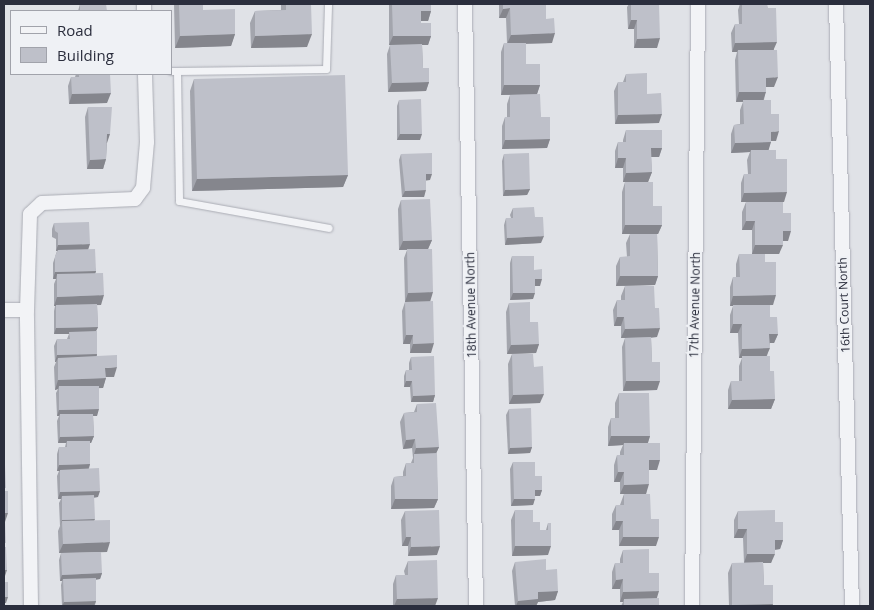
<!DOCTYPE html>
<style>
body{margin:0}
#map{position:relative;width:874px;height:610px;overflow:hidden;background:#e0e2e7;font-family:"Open Sans",sans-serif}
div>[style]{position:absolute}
.roads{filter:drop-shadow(0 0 1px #aaacb4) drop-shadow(0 0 1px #aaacb4)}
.service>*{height:7px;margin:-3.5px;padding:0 3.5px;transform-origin:3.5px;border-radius:3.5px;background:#f2f3f6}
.minor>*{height:14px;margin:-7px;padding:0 7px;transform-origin:7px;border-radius:7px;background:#f2f3f6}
.wall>*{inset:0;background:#a3a5ad}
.shaded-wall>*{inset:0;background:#85868d}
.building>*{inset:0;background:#bec0c9}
span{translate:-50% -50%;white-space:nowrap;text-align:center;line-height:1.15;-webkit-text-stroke:4px #eff1f5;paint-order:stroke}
.street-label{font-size:12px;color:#2b2e3d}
.frame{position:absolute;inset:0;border:5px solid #2b2e3d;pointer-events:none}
.legend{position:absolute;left:10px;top:10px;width:162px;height:65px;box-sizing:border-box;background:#eff1f5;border:1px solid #a1a3ab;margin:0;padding:6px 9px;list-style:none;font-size:15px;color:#2b2e3d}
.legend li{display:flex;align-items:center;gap:10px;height:25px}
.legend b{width:25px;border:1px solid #a1a3ab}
</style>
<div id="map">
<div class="roads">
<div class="service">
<div style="left:171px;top:71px;width:6px"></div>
<div style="left:177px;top:71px;width:130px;rotate:89.1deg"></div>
<div style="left:179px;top:201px;width:152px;rotate:10.2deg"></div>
<div style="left:177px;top:71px;width:149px;rotate:-0.8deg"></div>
<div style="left:326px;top:69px;width:65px;rotate:-88.2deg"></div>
</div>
<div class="minor">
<div style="left:144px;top:4px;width:7px;rotate:90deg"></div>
<div style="left:465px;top:4px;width:602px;rotate:88.95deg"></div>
<div style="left:836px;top:4px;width:602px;rotate:88.48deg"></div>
<div style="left:4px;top:310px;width:23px"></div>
<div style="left:31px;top:606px;width:296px;rotate:-90.8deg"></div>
<div style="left:27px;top:310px;width:96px;rotate:-88.2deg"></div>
<div style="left:30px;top:214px;width:16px;rotate:-43deg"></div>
<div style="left:42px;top:203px;width:93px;rotate:-2.5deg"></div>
<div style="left:135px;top:199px;width:14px;rotate:-54deg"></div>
<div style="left:143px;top:188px;width:46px;rotate:-85deg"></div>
<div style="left:147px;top:142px;width:68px;rotate:-91.7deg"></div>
<div style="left:692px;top:606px;width:602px;rotate:-89.43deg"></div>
</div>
</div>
<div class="wall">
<div style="clip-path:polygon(80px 4px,107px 11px,78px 11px)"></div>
<div style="clip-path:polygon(174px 4px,203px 4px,203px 10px,235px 34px,231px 46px,175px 48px)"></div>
<div style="clip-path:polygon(281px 4px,311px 4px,307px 47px,251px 48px,250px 23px,255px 11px,281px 10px)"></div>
<div style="clip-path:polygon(389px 4px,431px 4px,431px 11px,428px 21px,421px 21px,421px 23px,431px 36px,428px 45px,422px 45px,423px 68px,429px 82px,426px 91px,388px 92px,387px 54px,390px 45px,389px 45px)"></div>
<div style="clip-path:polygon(499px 4px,532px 4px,532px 5px,546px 19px,552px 43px,526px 44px,526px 64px,540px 85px,537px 94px,541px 117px,550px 139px,547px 148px,502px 149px,502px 126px,505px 117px,507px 117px,507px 104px,510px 95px,513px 95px,501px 95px,501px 52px,504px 43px,507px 43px,506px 18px,499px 18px)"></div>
<div style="clip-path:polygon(629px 4px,659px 4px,657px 48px,634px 48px,634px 29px,628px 29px,627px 7px)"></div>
<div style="clip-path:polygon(740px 4px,767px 4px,774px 50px,774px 87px,766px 87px,764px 100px,771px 114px,776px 141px,771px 141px,768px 150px,776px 159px,784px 202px,755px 202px,783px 213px,788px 241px,783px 241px,779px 254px,765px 254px,765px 262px,773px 305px,770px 305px,770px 317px,778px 334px,774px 343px,770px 343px,767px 356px,775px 399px,771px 409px,728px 409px,728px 390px,731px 381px,739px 381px,739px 366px,742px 358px,739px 358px,738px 333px,730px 333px,730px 315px,733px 306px,730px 306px,730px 287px,733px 277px,736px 277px,736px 264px,739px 254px,752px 254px,752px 230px,742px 230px,742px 212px,746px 202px,741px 202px,741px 183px,744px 174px,748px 174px,747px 160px,750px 152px,731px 153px,731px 134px,734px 125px,740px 124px,740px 110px,743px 102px,736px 102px,735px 60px,737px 52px,732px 52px,731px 33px,735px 24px,739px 24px,738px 10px)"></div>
<div style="clip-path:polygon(76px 74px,110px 74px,107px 103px,69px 104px,68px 86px,71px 77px,75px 77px)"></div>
<div style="clip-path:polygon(626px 74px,647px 94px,659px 123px,615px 124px,614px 91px,618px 82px,623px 82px)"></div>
<div style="clip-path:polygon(194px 79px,348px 175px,343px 187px,192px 191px,190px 91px)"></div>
<div style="clip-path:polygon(399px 100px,420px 140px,397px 140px,397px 106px)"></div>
<div style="clip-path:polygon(88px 107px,107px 143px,106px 159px,103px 169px,87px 169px,85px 117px)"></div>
<div style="clip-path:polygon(626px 130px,662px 148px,659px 157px,651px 157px,652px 172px,648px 182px,623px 182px,623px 168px,615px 168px,615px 151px,618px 142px,623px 142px,623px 140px)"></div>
<div style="clip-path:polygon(401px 154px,430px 180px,426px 180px,424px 197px,402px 197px,399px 160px)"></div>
<div style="clip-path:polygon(504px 154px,530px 189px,527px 195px,503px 196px,502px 161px)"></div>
<div style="clip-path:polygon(625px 182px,653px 206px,662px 225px,658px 234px,657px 234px,658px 276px,655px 285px,616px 286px,616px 266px,620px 257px,627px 257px,626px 243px,630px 234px,622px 234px,622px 192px)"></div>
<div style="clip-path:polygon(401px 200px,432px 240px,428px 249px,431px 353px,410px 353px,410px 344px,403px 344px,402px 311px,405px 302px,404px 258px,407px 250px,399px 250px,398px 209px)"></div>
<div style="clip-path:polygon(513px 208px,535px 217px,541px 243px,505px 245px,504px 225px,506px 218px,511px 218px,510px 215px)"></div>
<div style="clip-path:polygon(54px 223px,88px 249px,96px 271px,95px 274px,101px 305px,97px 305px,98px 327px,96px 331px,97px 356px,114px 377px,106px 377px,103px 388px,99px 388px,97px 416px,93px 416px,94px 436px,91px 443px,90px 443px,90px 464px,89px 469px,98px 497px,94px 498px,94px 520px,107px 552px,59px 553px,58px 531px,60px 526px,59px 503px,61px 499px,58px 499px,57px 476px,59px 471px,57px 471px,57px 454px,59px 447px,65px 447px,66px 443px,58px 443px,57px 421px,59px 416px,57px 416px,56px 393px,58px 389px,55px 390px,54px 367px,56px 362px,55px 362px,54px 346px,57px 339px,67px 339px,69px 334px,54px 334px,54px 311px,55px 306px,54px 306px,54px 284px,56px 279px,53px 279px,53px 263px,57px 251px,56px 251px,56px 239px,52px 237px,52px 229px)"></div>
<div style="clip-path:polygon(512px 256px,534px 270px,540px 286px,535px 286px,533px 299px,510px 300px,510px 263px)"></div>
<div style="clip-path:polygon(625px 286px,655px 308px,657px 337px,651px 338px,652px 362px,657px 390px,623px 391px,622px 347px,625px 338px,621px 338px,621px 326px,614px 326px,613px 310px,617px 300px,621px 300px,621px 296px)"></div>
<div style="clip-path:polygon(509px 303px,530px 322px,539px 344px,536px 353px,507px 354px,506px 312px)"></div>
<div style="clip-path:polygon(512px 354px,534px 367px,540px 403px,509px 404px,508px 364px)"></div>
<div style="clip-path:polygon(411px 357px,435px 395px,433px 402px,411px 402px,410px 387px,404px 387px,404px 376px,406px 370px,409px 370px,409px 363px)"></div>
<div style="clip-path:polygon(619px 393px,650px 436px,648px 443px,657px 470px,649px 470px,646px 494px,620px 494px,620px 482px,614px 482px,614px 465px,617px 455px,620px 455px,620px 452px,623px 445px,608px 446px,608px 427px,611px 418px,615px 418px,615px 403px)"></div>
<div style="clip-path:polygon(417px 404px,439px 447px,436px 453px,438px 499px,434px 508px,391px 509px,391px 486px,394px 477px,403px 476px,403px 472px,406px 463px,411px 463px,413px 458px,412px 448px,403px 449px,400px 422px,404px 413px,414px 412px)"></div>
<div style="clip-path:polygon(509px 409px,532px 447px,530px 453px,508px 454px,506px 415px)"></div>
<div style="clip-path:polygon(513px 462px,535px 476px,542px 490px,540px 496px,535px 496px,533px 505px,511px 506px,510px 469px)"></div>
<div style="clip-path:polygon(624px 494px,651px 519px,656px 546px,619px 546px,619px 530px,612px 530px,612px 514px,616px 505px,620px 505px)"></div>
<div style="clip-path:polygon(515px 510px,533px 522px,540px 530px,546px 530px,548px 523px,548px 555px,512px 556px,511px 520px)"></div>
<div style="clip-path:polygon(405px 511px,437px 555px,408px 556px,408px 546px,402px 546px,401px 520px)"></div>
<div style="clip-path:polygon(738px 511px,775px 522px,783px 540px,780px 549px,775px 550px,771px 563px,763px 563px,764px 585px,773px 604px,772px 606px,729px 606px,728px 573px,732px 563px,744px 563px,743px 538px,734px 538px,734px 520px)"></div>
<div style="clip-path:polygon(623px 550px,649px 573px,659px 606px,621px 606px,623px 602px,620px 602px,620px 589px,612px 589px,612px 572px,615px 563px,620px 563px,620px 559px)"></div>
<div style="clip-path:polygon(61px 553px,102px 573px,100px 579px,96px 580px,96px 601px,95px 605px,103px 606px,62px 606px,61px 585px,62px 581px,60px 581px,59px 560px)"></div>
<div style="clip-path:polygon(408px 561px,435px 606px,393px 606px,393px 584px,396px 575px,405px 575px,404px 571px)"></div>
<div style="clip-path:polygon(515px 562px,546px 570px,558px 591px,555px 600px,538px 602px,536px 606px,515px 606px,512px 571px)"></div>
</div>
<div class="shaded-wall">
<div style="clip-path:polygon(510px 8px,506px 18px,499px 18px,503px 9px)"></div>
<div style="clip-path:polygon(421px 11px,431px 11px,428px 21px,418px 21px)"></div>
<div style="clip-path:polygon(631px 20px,637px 20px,634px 29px,628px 29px)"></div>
<div style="clip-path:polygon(555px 33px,552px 43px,507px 44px,511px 35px)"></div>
<div style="clip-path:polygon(235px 34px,231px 46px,175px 48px,180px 36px)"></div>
<div style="clip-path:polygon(312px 34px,307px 47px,251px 48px,255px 36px)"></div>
<div style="clip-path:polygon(393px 36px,431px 36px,428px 45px,389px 45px)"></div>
<div style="clip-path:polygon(660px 38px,657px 48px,634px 48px,637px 39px)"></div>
<div style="clip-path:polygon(777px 42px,773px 51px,738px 50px,737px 52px,732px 52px,735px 43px)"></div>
<div style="clip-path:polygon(778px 77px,774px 87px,763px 87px,766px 78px)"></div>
<div style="clip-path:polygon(429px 82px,426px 91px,388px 92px,392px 83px)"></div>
<div style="clip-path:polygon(504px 85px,540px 85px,537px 94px,501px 95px)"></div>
<div style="clip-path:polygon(739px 92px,766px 92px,763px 101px,736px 102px)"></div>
<div style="clip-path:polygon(111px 93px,107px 103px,69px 104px,72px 94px)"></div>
<div style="clip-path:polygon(662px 114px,659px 123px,615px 124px,618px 115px)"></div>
<div style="clip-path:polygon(779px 131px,776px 141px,767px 141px,771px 132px)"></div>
<div style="clip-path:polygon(107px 134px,110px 134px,107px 143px,103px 143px)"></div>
<div style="clip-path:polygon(400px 134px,422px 134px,420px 140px,397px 140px)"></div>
<div style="clip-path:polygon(550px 139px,547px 148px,502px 149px,505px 140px)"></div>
<div style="clip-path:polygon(771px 142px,768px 152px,751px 150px,750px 152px,731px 153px,735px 143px)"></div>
<div style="clip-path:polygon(651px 148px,662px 148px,659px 157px,648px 157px)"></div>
<div style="clip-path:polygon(618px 158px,626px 158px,623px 168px,615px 168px)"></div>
<div style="clip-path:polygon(106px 159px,103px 169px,87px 169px,90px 160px)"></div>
<div style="clip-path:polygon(652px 172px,648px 182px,623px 182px,626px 173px)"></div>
<div style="clip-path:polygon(426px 174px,432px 174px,430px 180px,423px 181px)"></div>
<div style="clip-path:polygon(348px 175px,343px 187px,192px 191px,197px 179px)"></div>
<div style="clip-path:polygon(530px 189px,527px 195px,503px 196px,505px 190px)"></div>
<div style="clip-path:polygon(426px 190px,424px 197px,402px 197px,405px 191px)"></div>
<div style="clip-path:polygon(787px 192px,784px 202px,741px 202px,744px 193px)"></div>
<div style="clip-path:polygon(746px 221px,755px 221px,752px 230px,742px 230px)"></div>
<div style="clip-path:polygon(625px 225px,662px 225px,658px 234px,622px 234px)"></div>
<div style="clip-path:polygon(783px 231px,791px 231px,788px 241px,780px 241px)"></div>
<div style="clip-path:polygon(544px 236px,541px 243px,505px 245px,507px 238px)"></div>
<div style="clip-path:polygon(432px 240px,428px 249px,399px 250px,403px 241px)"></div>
<div style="clip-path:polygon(90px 244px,88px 250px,56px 251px,58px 245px)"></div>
<div style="clip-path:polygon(755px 245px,783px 245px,779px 254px,752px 254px)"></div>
<div style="clip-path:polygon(96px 271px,94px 277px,57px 274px,56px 279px,53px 279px,55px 272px)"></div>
<div style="clip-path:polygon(620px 276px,658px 276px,655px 285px,616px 286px)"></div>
<div style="clip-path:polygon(535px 279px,542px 279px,540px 286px,533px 286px)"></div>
<div style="clip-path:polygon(433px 292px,430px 302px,405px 302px,408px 293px)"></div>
<div style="clip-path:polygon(513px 293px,535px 293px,533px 299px,510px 300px)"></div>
<div style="clip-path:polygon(104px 295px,101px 305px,54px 306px,57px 297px)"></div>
<div style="clip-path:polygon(776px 295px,773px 305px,730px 306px,733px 296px)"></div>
<div style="clip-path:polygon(617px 317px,624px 317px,621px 326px,614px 326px)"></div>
<div style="clip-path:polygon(733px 324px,742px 324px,738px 333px,730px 333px)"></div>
<div style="clip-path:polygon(98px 327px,95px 333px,69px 332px,69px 334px,54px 334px,56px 328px)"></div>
<div style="clip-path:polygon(660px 328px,657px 337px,621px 338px,625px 329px)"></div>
<div style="clip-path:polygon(769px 334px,778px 334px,774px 343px,766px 343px)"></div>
<div style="clip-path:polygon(406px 335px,413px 335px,410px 344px,403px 344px)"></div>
<div style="clip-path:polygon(434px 343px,431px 353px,410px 353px,413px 344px)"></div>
<div style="clip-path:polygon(539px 344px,536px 353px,507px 354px,511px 345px)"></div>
<div style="clip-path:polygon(770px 348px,766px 357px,739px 358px,742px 349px)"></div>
<div style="clip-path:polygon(97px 354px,95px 361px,58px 358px,56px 362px,55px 362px,57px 355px)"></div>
<div style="clip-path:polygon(117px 367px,114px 377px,102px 377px,105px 368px)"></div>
<div style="clip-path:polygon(106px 378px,103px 388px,59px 389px,59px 386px,58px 389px,55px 390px,58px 380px)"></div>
<div style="clip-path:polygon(406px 381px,412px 381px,410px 387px,404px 387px)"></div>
<div style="clip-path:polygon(626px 381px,660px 381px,657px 390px,623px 391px)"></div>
<div style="clip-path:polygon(544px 394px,540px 403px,509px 404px,513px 395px)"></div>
<div style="clip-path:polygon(435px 395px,433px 402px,411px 402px,413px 396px)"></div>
<div style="clip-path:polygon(775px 399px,771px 409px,728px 409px,732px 400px)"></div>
<div style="clip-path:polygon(99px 409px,97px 416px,60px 416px,60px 414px,59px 416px,57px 416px,59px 410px)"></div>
<div style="clip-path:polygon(94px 436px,91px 443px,67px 443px,67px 441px,66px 443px,58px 443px,60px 437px)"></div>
<div style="clip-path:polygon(611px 436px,650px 436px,647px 445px,624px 443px,623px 445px,608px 446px)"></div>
<div style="clip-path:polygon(415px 439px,412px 448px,403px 449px,406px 440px)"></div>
<div style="clip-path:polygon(439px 447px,435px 456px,414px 454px,413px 458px,416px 448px)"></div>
<div style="clip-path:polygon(532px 447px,530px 453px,508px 454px,510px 448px)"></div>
<div style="clip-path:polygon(649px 460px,660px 460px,657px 470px,646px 470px)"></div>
<div style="clip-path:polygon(90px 464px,88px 470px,57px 471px,59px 465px)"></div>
<div style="clip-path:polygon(618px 472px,624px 472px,620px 482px,614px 482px)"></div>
<div style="clip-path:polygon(649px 484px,646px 494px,620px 494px,624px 485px)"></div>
<div style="clip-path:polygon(535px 490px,542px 490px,540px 496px,533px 496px)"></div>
<div style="clip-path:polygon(100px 491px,98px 497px,62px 499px,62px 496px,61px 499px,58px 499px,60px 492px)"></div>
<div style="clip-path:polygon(395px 499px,438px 499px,434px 508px,391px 509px)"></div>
<div style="clip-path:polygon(514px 499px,535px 499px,533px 505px,511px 506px)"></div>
<div style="clip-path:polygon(4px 513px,8px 513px,5px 522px,4px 522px)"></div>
<div style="clip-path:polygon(95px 519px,92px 525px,62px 521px,60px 526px,62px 520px)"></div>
<div style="clip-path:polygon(616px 521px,623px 521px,619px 530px,612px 530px)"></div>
<div style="clip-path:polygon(738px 529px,747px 529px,743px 538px,734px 538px)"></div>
<div style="clip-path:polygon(406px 537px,411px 537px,408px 546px,402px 546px)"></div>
<div style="clip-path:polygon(623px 537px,659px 537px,656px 546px,619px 546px)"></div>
<div style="clip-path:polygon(775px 540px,783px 540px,780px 549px,771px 550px)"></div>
<div style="clip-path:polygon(110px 542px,107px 552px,59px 553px,63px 544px)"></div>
<div style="clip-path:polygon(440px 546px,437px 555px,408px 556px,411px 547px)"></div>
<div style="clip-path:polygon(515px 546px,551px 546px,548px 555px,512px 556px)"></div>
<div style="clip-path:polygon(747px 554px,775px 554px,771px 563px,744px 563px)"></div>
<div style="clip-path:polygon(4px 570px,7px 570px,5px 576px,4px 576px)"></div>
<div style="clip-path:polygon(102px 573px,100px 579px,63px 581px,63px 579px,62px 581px,60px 581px,62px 575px)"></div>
<div style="clip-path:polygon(623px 579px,620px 589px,612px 589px,616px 580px)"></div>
<div style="clip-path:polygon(558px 591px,555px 600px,538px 602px,536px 606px,516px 606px,518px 601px,538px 592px)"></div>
<div style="clip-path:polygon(659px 591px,656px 601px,624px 599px,623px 602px,620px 602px,623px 592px)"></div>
<div style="clip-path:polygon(4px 597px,8px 597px,6px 603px,4px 603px)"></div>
<div style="clip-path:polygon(438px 598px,435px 606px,394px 606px,397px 599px)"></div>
<div style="clip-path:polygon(96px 601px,94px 606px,62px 606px,64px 602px)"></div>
<div style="clip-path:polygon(773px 604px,772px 606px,732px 606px,732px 605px)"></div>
</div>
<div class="building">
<div style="clip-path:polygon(80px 4px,106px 4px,107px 11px,80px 11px)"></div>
<div style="clip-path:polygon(179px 4px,203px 4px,203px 10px,235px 9px,235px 34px,180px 36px)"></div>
<div style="clip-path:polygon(286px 4px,311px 4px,312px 34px,255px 36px,255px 11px,286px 10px)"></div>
<div style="clip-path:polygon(392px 4px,431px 4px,431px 11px,421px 11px,421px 23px,431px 23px,431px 36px,393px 36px)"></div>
<div style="clip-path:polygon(503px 4px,532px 4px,532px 5px,546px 5px,546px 19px,554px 18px,555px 33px,511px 35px,510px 8px,503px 9px)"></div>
<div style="clip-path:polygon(631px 4px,659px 4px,660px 38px,637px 39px,637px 20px,631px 20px)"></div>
<div style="clip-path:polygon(742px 4px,767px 4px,767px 8px,776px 8px,777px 42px,735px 43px,735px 24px,742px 24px)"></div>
<div style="clip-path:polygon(504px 43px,526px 43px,526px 64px,540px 64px,540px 85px,504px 85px)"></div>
<div style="clip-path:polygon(422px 44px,423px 68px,429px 68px,429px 82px,392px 83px,390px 45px)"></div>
<div style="clip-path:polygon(738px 50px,777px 50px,778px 77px,766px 78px,766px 92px,739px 92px)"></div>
<div style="clip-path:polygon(647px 73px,647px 94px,661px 93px,662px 114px,618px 115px,618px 82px,626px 82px,626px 74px)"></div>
<div style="clip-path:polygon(79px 74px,110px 74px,111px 93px,72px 94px,71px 77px,79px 77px)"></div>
<div style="clip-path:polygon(345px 75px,348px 175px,197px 179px,194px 79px)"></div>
<div style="clip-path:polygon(540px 94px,541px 117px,550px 117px,550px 139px,505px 140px,505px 117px,510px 117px,510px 95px)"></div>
<div style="clip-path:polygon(421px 99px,422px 134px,400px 134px,399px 100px)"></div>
<div style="clip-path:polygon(743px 100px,771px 100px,771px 114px,779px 114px,779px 131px,771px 132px,771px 142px,735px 143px,734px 125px,744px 124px)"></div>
<div style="clip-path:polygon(88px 107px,112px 107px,110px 134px,107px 134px,106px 159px,90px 160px)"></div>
<div style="clip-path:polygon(626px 130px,662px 130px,662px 148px,651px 148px,652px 172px,626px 173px,626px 158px,618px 158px,618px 142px,626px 142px)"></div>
<div style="clip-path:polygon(751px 150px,776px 150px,776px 159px,787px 159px,787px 192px,744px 193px,744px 174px,751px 174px)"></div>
<div style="clip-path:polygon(432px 153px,432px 174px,426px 174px,426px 190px,405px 191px,401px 154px)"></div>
<div style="clip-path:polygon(529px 153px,530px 189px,505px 190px,504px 154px)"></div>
<div style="clip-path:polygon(625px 182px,653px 182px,653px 206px,662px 206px,662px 225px,625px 225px)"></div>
<div style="clip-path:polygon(430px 199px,432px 240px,403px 241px,401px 200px)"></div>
<div style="clip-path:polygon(746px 202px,783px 202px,783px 213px,791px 213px,791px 231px,783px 231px,783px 245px,755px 245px,755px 221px,746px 221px)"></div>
<div style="clip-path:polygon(534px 207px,535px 217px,543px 217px,544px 236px,507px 238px,506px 218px,513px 218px,513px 208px)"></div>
<div style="clip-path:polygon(89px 222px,90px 244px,58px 245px,58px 233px,55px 231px,54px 223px)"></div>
<div style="clip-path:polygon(630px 234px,657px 234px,658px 276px,620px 276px,620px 257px,630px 256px)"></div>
<div style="clip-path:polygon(95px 249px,96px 271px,55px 272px,55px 256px,58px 250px)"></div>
<div style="clip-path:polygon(407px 249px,432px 249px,433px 292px,408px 293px)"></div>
<div style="clip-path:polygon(739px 254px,765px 254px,765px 262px,776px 262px,776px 295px,733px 296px,733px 277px,740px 277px)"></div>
<div style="clip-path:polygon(512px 256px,534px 256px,534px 270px,542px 269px,542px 279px,535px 279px,535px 293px,513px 293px)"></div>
<div style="clip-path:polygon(103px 273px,104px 295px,57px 297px,57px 274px)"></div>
<div style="clip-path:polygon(625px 286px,654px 286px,655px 308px,659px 308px,660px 328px,625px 329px,624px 317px,617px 317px,617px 300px,625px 300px)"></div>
<div style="clip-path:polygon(433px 301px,434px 343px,413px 344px,413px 335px,406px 335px,405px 302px)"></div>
<div style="clip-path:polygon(530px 302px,530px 322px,538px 322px,539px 344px,511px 345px,509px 303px)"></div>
<div style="clip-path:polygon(97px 304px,98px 327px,56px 328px,56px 305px)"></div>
<div style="clip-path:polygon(733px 305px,770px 305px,770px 317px,777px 317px,778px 334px,769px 334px,770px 348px,742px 349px,742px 324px,733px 324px)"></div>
<div style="clip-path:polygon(97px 331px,97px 354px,57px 355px,57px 339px,70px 339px,69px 332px)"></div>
<div style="clip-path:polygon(651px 337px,652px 362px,660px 362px,660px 381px,626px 381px,625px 338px)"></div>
<div style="clip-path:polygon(512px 354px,533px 354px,534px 367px,543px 366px,544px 394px,513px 395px)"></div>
<div style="clip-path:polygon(117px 355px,117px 367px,105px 368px,106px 378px,58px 380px,58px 358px)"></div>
<div style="clip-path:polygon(434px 356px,435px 395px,413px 396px,412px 381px,406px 381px,406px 370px,412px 370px,411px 357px)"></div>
<div style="clip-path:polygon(742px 356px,770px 356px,770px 371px,774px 371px,775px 399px,732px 400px,731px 381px,742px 381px)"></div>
<div style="clip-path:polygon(59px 386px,99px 386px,99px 409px,59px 410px)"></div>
<div style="clip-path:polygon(619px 393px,649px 393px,650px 436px,611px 436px,611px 418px,619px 418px)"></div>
<div style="clip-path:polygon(436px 403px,439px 447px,416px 448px,415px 439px,406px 440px,404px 413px,417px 412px,417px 404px)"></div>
<div style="clip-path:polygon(531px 408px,532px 447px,510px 448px,509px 409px)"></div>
<div style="clip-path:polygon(60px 414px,93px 414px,94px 436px,60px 437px)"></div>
<div style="clip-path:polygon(4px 416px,5px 416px,5px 431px,4px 431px)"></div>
<div style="clip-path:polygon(67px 441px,90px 441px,90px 464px,59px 465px,59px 447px,67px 447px)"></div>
<div style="clip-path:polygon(624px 443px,660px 443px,660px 460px,649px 460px,649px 484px,624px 485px,624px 472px,618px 472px,617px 455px,624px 455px)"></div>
<div style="clip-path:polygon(437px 453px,438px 499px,395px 499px,394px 477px,406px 476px,406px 463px,414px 463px,414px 454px)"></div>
<div style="clip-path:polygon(513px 462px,535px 462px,535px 476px,542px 476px,542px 490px,535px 490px,535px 499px,514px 499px)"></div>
<div style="clip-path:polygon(4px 465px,5px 465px,6px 488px,4px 488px)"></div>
<div style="clip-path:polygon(99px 468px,100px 491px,60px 492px,60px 470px)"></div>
<div style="clip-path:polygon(4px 491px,8px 491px,8px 513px,4px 513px)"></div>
<div style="clip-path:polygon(624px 494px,650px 494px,651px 519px,659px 519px,659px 537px,623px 537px,623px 521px,616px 521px,616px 505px,624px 505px)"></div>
<div style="clip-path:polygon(94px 495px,95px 519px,62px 520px,62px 496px)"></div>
<div style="clip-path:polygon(439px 510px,440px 546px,411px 547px,411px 537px,406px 537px,405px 511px)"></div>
<div style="clip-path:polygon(515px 510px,533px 510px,533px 522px,540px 522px,540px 530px,548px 530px,548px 523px,551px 523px,551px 546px,515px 546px)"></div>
<div style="clip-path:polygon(775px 510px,775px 522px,783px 522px,783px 540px,775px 540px,775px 554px,747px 554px,747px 529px,738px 529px,738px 511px)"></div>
<div style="clip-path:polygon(4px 520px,5px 520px,6px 543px,4px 543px)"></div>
<div style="clip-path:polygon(110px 520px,110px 542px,63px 544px,62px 521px)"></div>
<div style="clip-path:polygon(4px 547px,6px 547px,7px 570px,4px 570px)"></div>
<div style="clip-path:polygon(649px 549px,649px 573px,659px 573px,659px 591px,623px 592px,623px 579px,616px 580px,615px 563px,623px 563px,623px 550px)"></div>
<div style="clip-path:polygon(101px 552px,102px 573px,62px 575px,61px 553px)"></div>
<div style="clip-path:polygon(546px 559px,546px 570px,557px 569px,558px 591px,538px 592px,538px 599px,518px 601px,515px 562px)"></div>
<div style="clip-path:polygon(437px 560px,438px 598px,397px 599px,396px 575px,408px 575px,408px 561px)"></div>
<div style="clip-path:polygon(763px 562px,764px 585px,773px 585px,773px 604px,732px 605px,732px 563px)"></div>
<div style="clip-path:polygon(96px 578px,96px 601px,64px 602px,63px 579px)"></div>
<div style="clip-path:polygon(4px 582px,8px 582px,8px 597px,4px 597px)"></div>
<div style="clip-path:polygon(659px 598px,659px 606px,624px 606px,624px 599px)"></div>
<div style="clip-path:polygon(103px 605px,103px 606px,65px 606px)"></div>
</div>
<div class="street-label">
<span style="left:471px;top:305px;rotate:-91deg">18th Avenue North</span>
<span style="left:695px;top:305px;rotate:-89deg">17th Avenue North</span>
<span style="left:844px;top:305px;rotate:-92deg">16th Court North</span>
</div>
<div class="frame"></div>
<ul class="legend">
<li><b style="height:6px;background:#f2f3f6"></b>Road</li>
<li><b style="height:14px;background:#bec0c9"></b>Building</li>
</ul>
</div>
